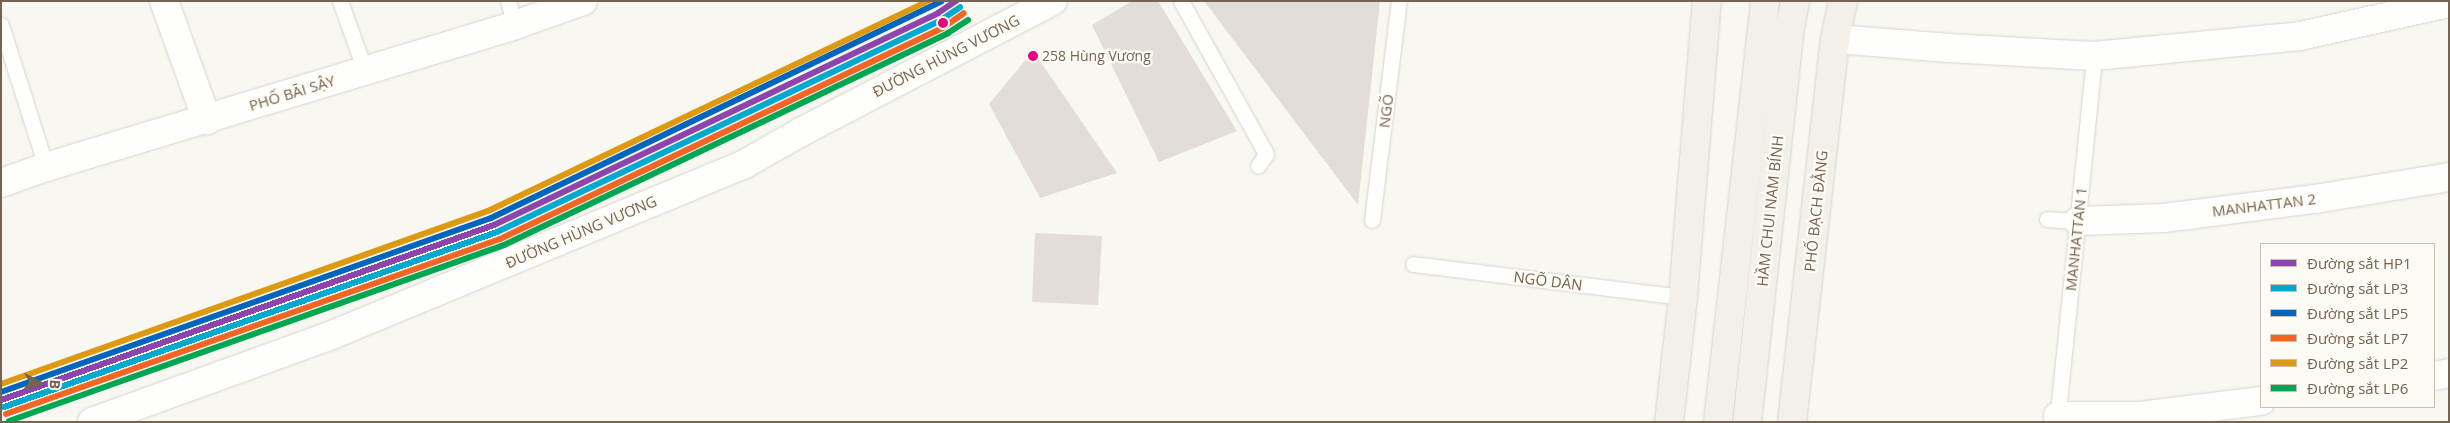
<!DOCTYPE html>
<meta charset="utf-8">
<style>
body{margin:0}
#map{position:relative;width:2450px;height:423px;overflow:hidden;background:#f8f7f1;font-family:"Open Sans",sans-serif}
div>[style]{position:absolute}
.building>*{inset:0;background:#e2ddd7}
.roads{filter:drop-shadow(0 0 1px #d7d3cd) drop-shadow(0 0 1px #d7d3cd)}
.lane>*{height:15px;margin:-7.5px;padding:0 7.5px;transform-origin:7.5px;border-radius:7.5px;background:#fefefd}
.street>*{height:28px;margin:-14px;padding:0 14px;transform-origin:14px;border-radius:14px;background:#fefefd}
.secondary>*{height:28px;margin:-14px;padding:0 14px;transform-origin:14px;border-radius:14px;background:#fefefd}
.primary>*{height:28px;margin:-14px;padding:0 14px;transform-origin:14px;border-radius:14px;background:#f2f0e8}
.rail-1>*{height:6px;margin:-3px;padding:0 3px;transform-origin:3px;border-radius:3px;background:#8e44ad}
.rail-2>*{height:6px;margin:-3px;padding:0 3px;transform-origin:3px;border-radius:3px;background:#00a9ce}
.rail-3>*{height:6px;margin:-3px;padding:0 3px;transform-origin:3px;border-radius:3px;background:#0065bd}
.rail-4>*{height:6px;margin:-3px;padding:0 3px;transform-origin:3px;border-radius:3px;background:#f26522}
.rail-5>*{height:6px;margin:-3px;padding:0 3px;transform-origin:3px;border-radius:3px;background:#dd9910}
.rail-6>*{height:6px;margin:-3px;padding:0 3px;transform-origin:3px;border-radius:3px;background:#00a651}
.dots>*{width:14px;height:14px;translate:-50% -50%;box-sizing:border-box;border:2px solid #fefbf4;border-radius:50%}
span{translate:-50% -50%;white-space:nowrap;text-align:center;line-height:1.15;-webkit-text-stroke:4.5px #fefbf4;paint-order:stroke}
.bus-label{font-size:14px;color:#756452}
.left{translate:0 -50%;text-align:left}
.street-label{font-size:15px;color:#756452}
.frame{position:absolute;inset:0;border:2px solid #756452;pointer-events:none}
.legend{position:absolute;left:2260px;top:243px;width:175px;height:165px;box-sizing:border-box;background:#fefbf4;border:1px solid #c7bfb3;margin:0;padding:6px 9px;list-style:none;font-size:15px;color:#756452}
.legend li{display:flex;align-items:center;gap:10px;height:25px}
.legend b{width:25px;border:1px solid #c7bfb3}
.north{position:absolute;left:15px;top:358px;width:50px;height:50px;-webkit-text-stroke:4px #fefbf4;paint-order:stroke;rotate:95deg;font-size:14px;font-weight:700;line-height:20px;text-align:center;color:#756452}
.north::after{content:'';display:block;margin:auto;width:18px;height:22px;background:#756452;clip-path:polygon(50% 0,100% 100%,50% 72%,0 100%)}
</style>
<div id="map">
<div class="building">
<div style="clip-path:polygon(1132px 1px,1158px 1px,1237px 131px,1159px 162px,1092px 25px)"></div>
<div style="clip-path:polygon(1204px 1px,1380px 1px,1358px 205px)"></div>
<div style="clip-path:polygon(1033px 51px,1117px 173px,1040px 198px,989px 104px)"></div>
<div style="clip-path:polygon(1035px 233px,1102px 236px,1098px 305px,1032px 302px)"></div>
</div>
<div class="roads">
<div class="lane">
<div style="left:340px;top:1px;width:74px;rotate:70.3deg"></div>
<div style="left:508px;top:1px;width:25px;rotate:74deg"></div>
<div style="left:1181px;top:1px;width:175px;rotate:60.9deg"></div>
<div style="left:1266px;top:154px;width:14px;rotate:124deg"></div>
<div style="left:1px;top:25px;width:149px;rotate:72.4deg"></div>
<div style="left:2047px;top:219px;width:31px;rotate:4deg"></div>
<div style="left:1372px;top:220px;width:221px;rotate:-83deg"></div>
<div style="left:1413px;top:264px;width:272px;rotate:7deg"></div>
<div style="left:2057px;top:422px;width:368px;rotate:-84.2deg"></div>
</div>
<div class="street">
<div style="left:164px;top:1px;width:127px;rotate:70.1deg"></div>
<div style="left:1835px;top:39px;width:114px;rotate:4.5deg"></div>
<div style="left:1949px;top:48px;width:145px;rotate:3.2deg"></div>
<div style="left:2094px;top:56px;width:207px;rotate:-5.5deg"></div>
<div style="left:2300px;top:36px;width:153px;rotate:-12.5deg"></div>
<div style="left:2078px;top:221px;width:86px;rotate:-2deg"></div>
<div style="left:2164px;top:218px;width:152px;rotate:-7.2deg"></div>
<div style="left:2315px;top:199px;width:136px;rotate:-9.3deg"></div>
<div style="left:2434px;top:376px;width:15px;rotate:-11deg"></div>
<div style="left:2058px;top:416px;width:82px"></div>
<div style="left:2140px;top:416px;width:122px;rotate:-7.1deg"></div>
</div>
<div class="secondary">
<div style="left:1px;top:183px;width:48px;rotate:-19.6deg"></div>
<div style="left:46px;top:167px;width:490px;rotate:-16.8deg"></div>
<div style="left:515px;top:25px;width:72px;rotate:-19.4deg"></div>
<div style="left:92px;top:422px;width:255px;rotate:-19.9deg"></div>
<div style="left:332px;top:335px;width:445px;rotate:-22.5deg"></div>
<div style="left:743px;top:165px;width:67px;rotate:-29.6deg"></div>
<div style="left:801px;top:132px;width:284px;rotate:-27.5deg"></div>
</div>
<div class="primary">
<div style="left:1669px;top:422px;width:126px;rotate:-83.6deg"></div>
<div style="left:1683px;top:297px;width:297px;rotate:-85.4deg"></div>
<div style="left:1718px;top:422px;width:424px;rotate:-83.6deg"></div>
<div style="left:1747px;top:422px;width:397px;rotate:-83.8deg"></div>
<div style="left:1790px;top:27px;width:26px;rotate:-79deg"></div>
<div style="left:1792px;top:422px;width:385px;rotate:-83.6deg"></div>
<div style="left:1835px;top:39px;width:39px;rotate:-78deg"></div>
</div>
</div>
<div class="rail-1">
<div style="left:1px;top:400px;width:523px;rotate:-19.54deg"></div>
<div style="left:494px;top:225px;width:492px;rotate:-25.5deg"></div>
<div style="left:938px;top:13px;width:22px;rotate:-34deg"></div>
</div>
<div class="rail-2">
<div style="left:4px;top:407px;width:523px;rotate:-19.54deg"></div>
<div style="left:497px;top:232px;width:492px;rotate:-25.5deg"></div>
<div style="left:941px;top:20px;width:23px;rotate:-34deg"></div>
</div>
<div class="rail-3">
<div style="left:1px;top:392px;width:520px;rotate:-19.55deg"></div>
<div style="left:491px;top:218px;width:500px;rotate:-25.69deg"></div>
</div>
<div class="rail-4">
<div style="left:6px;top:414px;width:524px;rotate:-19.51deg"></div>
<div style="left:500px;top:239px;width:492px;rotate:-25.5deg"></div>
<div style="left:944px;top:27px;width:24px;rotate:-35deg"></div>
</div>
<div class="rail-5">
<div style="left:1px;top:384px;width:517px;rotate:-19.56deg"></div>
<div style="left:488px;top:211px;width:488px;rotate:-25.5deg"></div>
</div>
<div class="rail-6">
<div style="left:9px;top:421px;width:525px;rotate:-19.57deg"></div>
<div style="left:504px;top:245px;width:492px;rotate:-25.5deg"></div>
<div style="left:948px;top:33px;width:24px;rotate:-33deg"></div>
</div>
<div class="dots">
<div style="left:943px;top:23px;background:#e5007d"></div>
<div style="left:1033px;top:56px;background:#e5007d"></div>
</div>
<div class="bus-label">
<span class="left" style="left:1042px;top:56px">258 Hùng Vương</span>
</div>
<div class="street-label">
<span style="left:946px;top:56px;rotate:-27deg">ĐƯỜNG HÙNG VƯƠNG</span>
<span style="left:292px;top:93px;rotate:-17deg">PHỐ BÃI SẬY</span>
<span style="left:1386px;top:111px;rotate:-83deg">NGÕ</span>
<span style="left:2264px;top:205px;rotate:-7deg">MANHATTAN 2</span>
<span style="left:1770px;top:211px;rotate:-84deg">HẦM CHUI NAM BÍNH</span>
<span style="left:1816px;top:211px;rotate:-84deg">PHỐ BẠCH ĐẰNG</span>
<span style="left:581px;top:232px;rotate:-23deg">ĐƯỜNG HÙNG VƯƠNG</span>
<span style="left:2076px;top:239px;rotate:-84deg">MANHATTAN 1</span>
<span style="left:1548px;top:281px;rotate:7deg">NGÕ DÂN</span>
</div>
<div class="frame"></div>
<ul class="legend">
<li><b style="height:6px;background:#8e44ad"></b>Đường sắt HP1</li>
<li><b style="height:6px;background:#00a9ce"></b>Đường sắt LP3</li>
<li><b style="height:6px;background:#0065bd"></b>Đường sắt LP5</li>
<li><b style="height:6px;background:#f26522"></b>Đường sắt LP7</li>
<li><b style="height:6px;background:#dd9910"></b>Đường sắt LP2</li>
<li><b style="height:6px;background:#00a651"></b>Đường sắt LP6</li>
</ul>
<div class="north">B</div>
</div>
